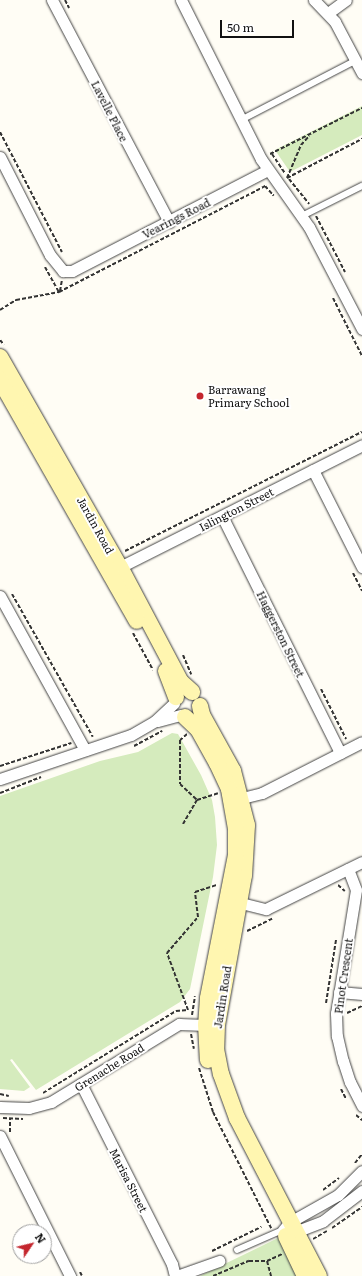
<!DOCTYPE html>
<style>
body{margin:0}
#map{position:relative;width:362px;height:1276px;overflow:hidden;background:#fffdf5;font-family:Literata,serif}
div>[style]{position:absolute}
.green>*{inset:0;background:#d5ebbd}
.path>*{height:2px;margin-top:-1px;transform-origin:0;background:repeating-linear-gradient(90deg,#333 0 4px,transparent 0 6px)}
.roads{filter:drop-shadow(0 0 1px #444) drop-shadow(0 0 1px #444)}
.lane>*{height:5.5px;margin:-2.75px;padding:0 2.75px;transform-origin:2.75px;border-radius:2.75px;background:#fff}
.street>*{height:11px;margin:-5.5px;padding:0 5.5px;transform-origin:5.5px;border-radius:5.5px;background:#fff}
.secondary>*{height:16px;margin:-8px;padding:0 8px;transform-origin:8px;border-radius:8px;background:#fff6b0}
.dots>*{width:11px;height:11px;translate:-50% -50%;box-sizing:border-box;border:2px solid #fff;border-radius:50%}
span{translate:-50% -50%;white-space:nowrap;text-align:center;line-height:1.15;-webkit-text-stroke:4px #fff;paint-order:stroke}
.street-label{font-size:11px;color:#111}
.poi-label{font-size:11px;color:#111}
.left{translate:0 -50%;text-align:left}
.north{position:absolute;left:12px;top:1224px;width:40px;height:40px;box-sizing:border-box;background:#fff;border:1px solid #a0a0a0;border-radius:50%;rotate:55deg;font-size:11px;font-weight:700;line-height:16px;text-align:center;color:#111}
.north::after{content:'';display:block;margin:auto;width:14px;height:18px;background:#c4262e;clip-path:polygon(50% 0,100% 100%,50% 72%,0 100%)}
.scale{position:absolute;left:220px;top:20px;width:74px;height:18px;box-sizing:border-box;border:2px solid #111;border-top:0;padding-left:5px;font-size:12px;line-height:14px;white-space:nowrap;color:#111;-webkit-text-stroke:3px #fff;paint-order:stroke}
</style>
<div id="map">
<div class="green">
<div style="clip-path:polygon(362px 106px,362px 135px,290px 172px,275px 150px)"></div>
<div style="clip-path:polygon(172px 733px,178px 734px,201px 775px,212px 800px,215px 817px,217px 845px,213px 877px,190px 989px,180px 1002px,36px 1090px,12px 1059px,10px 1060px,30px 1087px,24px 1091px,0 1089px,0 1065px,2px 1064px,0 1065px,0 796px,100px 761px,138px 752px)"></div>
<div style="clip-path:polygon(282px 1236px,300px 1276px,200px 1276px,206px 1273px)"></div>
</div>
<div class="path">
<div style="left:65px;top:0;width:9px;rotate:63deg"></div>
<div style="left:0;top:132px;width:135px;rotate:62.7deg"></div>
<div style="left:270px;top:154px;width:103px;rotate:-26.6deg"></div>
<div style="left:272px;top:154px;width:23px;rotate:56deg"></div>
<div style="left:287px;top:178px;width:85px;rotate:-27.5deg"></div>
<div style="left:287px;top:178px;width:36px;rotate:-67deg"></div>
<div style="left:301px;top:145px;width:12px;rotate:-48deg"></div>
<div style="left:289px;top:179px;width:32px;rotate:51deg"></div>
<div style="left:316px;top:216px;width:63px;rotate:62.6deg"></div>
<div style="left:45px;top:267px;width:29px;rotate:61deg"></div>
<div style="left:60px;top:291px;width:11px;rotate:-80deg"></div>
<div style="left:333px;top:298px;width:65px;rotate:63.4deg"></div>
<div style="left:0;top:310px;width:19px;rotate:-32deg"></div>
<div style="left:16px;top:300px;width:44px;rotate:-10.5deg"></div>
<div style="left:59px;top:292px;width:232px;rotate:-27.2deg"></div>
<div style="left:265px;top:186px;width:13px;rotate:48deg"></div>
<div style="left:0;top:340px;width:6px;rotate:51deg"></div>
<div style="left:125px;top:551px;width:265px;rotate:-26.7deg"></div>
<div style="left:353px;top:573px;width:20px;rotate:63deg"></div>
<div style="left:12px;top:594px;width:164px;rotate:60.5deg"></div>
<div style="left:133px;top:633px;width:42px;rotate:61.6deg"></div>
<div style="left:183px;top:655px;width:21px;rotate:67deg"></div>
<div style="left:321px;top:689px;width:56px;rotate:63.4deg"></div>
<div style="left:187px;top:734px;width:9px;rotate:139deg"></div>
<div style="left:180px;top:740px;width:44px;rotate:90deg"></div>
<div style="left:180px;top:784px;width:23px;rotate:43deg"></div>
<div style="left:197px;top:800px;width:22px;rotate:-18deg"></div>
<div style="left:134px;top:746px;width:32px;rotate:-28deg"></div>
<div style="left:0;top:766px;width:75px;rotate:-17.9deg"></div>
<div style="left:0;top:793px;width:44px;rotate:-21.3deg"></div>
<div style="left:183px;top:824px;width:28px;rotate:-60deg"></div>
<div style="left:338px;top:885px;width:9px;rotate:41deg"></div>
<div style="left:247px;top:931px;width:28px;rotate:-26deg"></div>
<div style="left:326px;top:1003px;width:64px;rotate:-81deg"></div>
<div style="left:188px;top:1010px;width:61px;rotate:-110.2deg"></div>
<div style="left:167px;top:953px;width:48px;rotate:-49.3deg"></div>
<div style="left:198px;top:917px;width:25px;rotate:-97deg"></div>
<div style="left:195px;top:892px;width:23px;rotate:-18deg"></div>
<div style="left:347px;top:1013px;width:17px;rotate:-25deg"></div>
<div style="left:192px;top:1015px;width:19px;rotate:-81deg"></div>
<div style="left:191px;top:1034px;width:15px;rotate:79deg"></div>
<div style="left:199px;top:1068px;width:46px;rotate:72.3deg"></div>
<div style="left:213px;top:1112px;width:130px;rotate:63.4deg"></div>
<div style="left:341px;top:1089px;width:11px;rotate:63deg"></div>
<div style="left:43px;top:1093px;width:156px;rotate:-31.7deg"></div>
<div style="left:176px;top:1011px;width:12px;rotate:-5deg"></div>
<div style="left:0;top:1094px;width:9px;rotate:13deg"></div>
<div style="left:356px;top:1115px;width:8px;rotate:40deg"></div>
<div style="left:3px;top:1118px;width:20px;rotate:3deg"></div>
<div style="left:10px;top:1132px;width:13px;rotate:-90deg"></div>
<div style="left:355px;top:1163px;width:11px;rotate:-52deg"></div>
<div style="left:323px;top:1190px;width:20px;rotate:-37deg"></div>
<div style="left:332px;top:1228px;width:37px;rotate:-35deg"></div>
<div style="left:313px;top:1239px;width:16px;rotate:-30deg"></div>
<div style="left:212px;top:1251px;width:55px;rotate:-26.1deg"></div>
<div style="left:267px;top:1261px;width:16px;rotate:75deg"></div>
<div style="left:80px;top:1272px;width:4px;rotate:63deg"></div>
<div style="left:213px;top:1276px;width:39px;rotate:-23deg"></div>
<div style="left:249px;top:1261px;width:18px"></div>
<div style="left:267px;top:1261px;width:17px;rotate:-25deg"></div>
</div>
<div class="roads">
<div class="lane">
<div style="left:243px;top:119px;width:126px;rotate:-27.4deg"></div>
<div style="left:302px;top:216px;width:67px;rotate:-26.6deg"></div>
<div style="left:237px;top:1250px;width:50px;rotate:-23.5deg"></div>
</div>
<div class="street">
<div style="left:52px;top:0;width:251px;rotate:62.2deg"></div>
<div style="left:181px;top:0;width:178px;rotate:63.3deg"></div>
<div style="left:261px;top:159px;width:83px;rotate:54.8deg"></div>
<div style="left:309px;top:227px;width:115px;rotate:62.5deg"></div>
<div style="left:314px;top:0;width:30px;rotate:46deg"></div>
<div style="left:335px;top:22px;width:58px;rotate:62.1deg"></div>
<div style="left:328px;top:13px;width:22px;rotate:-36deg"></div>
<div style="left:0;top:157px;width:110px;rotate:63deg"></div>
<div style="left:50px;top:255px;width:21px;rotate:51deg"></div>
<div style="left:63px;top:271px;width:9px"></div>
<div style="left:72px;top:271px;width:220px;rotate:-27.3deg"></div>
<div style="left:313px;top:470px;width:109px;rotate:63.2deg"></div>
<div style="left:222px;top:516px;width:265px;rotate:63.5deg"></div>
<div style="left:114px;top:570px;width:278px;rotate:-26.7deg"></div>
<div style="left:0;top:596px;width:176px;rotate:61.1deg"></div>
<div style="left:158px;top:721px;width:23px;rotate:-15deg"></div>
<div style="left:0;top:779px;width:138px;rotate:-18.6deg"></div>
<div style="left:131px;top:735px;width:28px;rotate:-30deg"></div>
<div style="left:155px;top:721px;width:26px;rotate:-43deg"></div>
<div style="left:234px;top:800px;width:29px;rotate:-14deg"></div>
<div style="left:262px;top:793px;width:112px;rotate:-27deg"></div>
<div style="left:348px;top:869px;width:22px;rotate:69deg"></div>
<div style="left:356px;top:890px;width:125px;rotate:99.2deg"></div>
<div style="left:336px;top:1013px;width:23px;rotate:88deg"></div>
<div style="left:337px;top:1036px;width:26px;rotate:77deg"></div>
<div style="left:343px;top:1061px;width:22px;rotate:72deg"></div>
<div style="left:350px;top:1082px;width:27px;rotate:63deg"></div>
<div style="left:233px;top:901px;width:34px;rotate:14deg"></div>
<div style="left:266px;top:909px;width:107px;rotate:-26.1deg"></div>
<div style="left:339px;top:992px;width:23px;rotate:5deg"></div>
<div style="left:81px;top:1084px;width:202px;rotate:63.2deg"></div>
<div style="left:172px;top:1264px;width:12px;rotate:76deg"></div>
<div style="left:0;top:1107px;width:29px;rotate:2deg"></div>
<div style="left:29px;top:1108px;width:23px;rotate:-15deg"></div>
<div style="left:51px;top:1102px;width:150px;rotate:-31.4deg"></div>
<div style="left:179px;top:1024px;width:33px;rotate:2deg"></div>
<div style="left:0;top:1136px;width:157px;rotate:63.4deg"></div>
<div style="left:283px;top:1230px;width:11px;rotate:-49deg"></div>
<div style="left:290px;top:1222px;width:55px;rotate:-29.4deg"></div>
<div style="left:338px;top:1195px;width:34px;rotate:-45deg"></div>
<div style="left:289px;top:1231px;width:6px;rotate:9deg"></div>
<div style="left:295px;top:1232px;width:30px;rotate:-21deg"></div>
<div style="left:323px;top:1221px;width:49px;rotate:-37.6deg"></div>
<div style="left:177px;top:1276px;width:45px;rotate:-19.7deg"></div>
</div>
<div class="secondary">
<div style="left:0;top:357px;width:242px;rotate:60.3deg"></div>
<div style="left:120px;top:567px;width:130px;rotate:62.1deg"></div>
<div style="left:181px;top:682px;width:15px;rotate:42deg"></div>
<div style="left:0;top:380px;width:277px;rotate:60.4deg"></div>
<div style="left:166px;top:671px;width:28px;rotate:69deg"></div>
<div style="left:200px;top:706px;width:9px;rotate:77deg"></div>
<div style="left:202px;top:715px;width:64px;rotate:61deg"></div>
<div style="left:233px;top:771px;width:56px;rotate:75.5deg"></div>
<div style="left:247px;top:825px;width:50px;rotate:93.4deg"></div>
<div style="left:244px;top:875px;width:152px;rotate:100.2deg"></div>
<div style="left:217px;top:1025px;width:24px;rotate:92deg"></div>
<div style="left:216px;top:1049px;width:25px;rotate:79deg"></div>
<div style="left:221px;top:1074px;width:47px;rotate:70deg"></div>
<div style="left:237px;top:1118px;width:178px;rotate:62.6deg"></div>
<div style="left:185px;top:717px;width:18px;rotate:43deg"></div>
<div style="left:198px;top:729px;width:39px;rotate:61deg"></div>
<div style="left:217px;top:763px;width:29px;rotate:65deg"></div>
<div style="left:229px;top:789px;width:40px;rotate:80deg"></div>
<div style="left:236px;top:828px;width:27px;rotate:90deg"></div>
<div style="left:236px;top:855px;width:146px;rotate:101.1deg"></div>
<div style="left:208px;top:998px;width:26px;rotate:94deg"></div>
<div style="left:206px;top:1024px;width:36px;rotate:87deg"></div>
<div style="left:286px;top:1236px;width:44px;rotate:64.6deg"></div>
</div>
</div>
<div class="dots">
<div style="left:200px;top:396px;background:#c4262e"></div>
</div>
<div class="street-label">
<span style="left:110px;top:111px;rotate:63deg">Lavelle Place</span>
<span style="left:176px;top:218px;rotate:-27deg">Vearings Road</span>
<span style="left:236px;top:509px;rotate:-27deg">Islington Street</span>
<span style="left:96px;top:525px;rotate:61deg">Jardin Road</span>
<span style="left:281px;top:634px;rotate:64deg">Haggerston Street</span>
<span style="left:343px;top:976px;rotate:-82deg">Pinot Crescent</span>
<span style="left:222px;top:997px;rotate:-81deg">Jardin Road</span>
<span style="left:109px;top:1067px;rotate:-32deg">Grenache Road</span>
<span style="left:129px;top:1180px;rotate:63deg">Marisa Street</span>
</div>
<div class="poi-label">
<span class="left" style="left:208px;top:396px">Barrawang<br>Primary School</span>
</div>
<div class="north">N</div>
<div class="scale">50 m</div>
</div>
